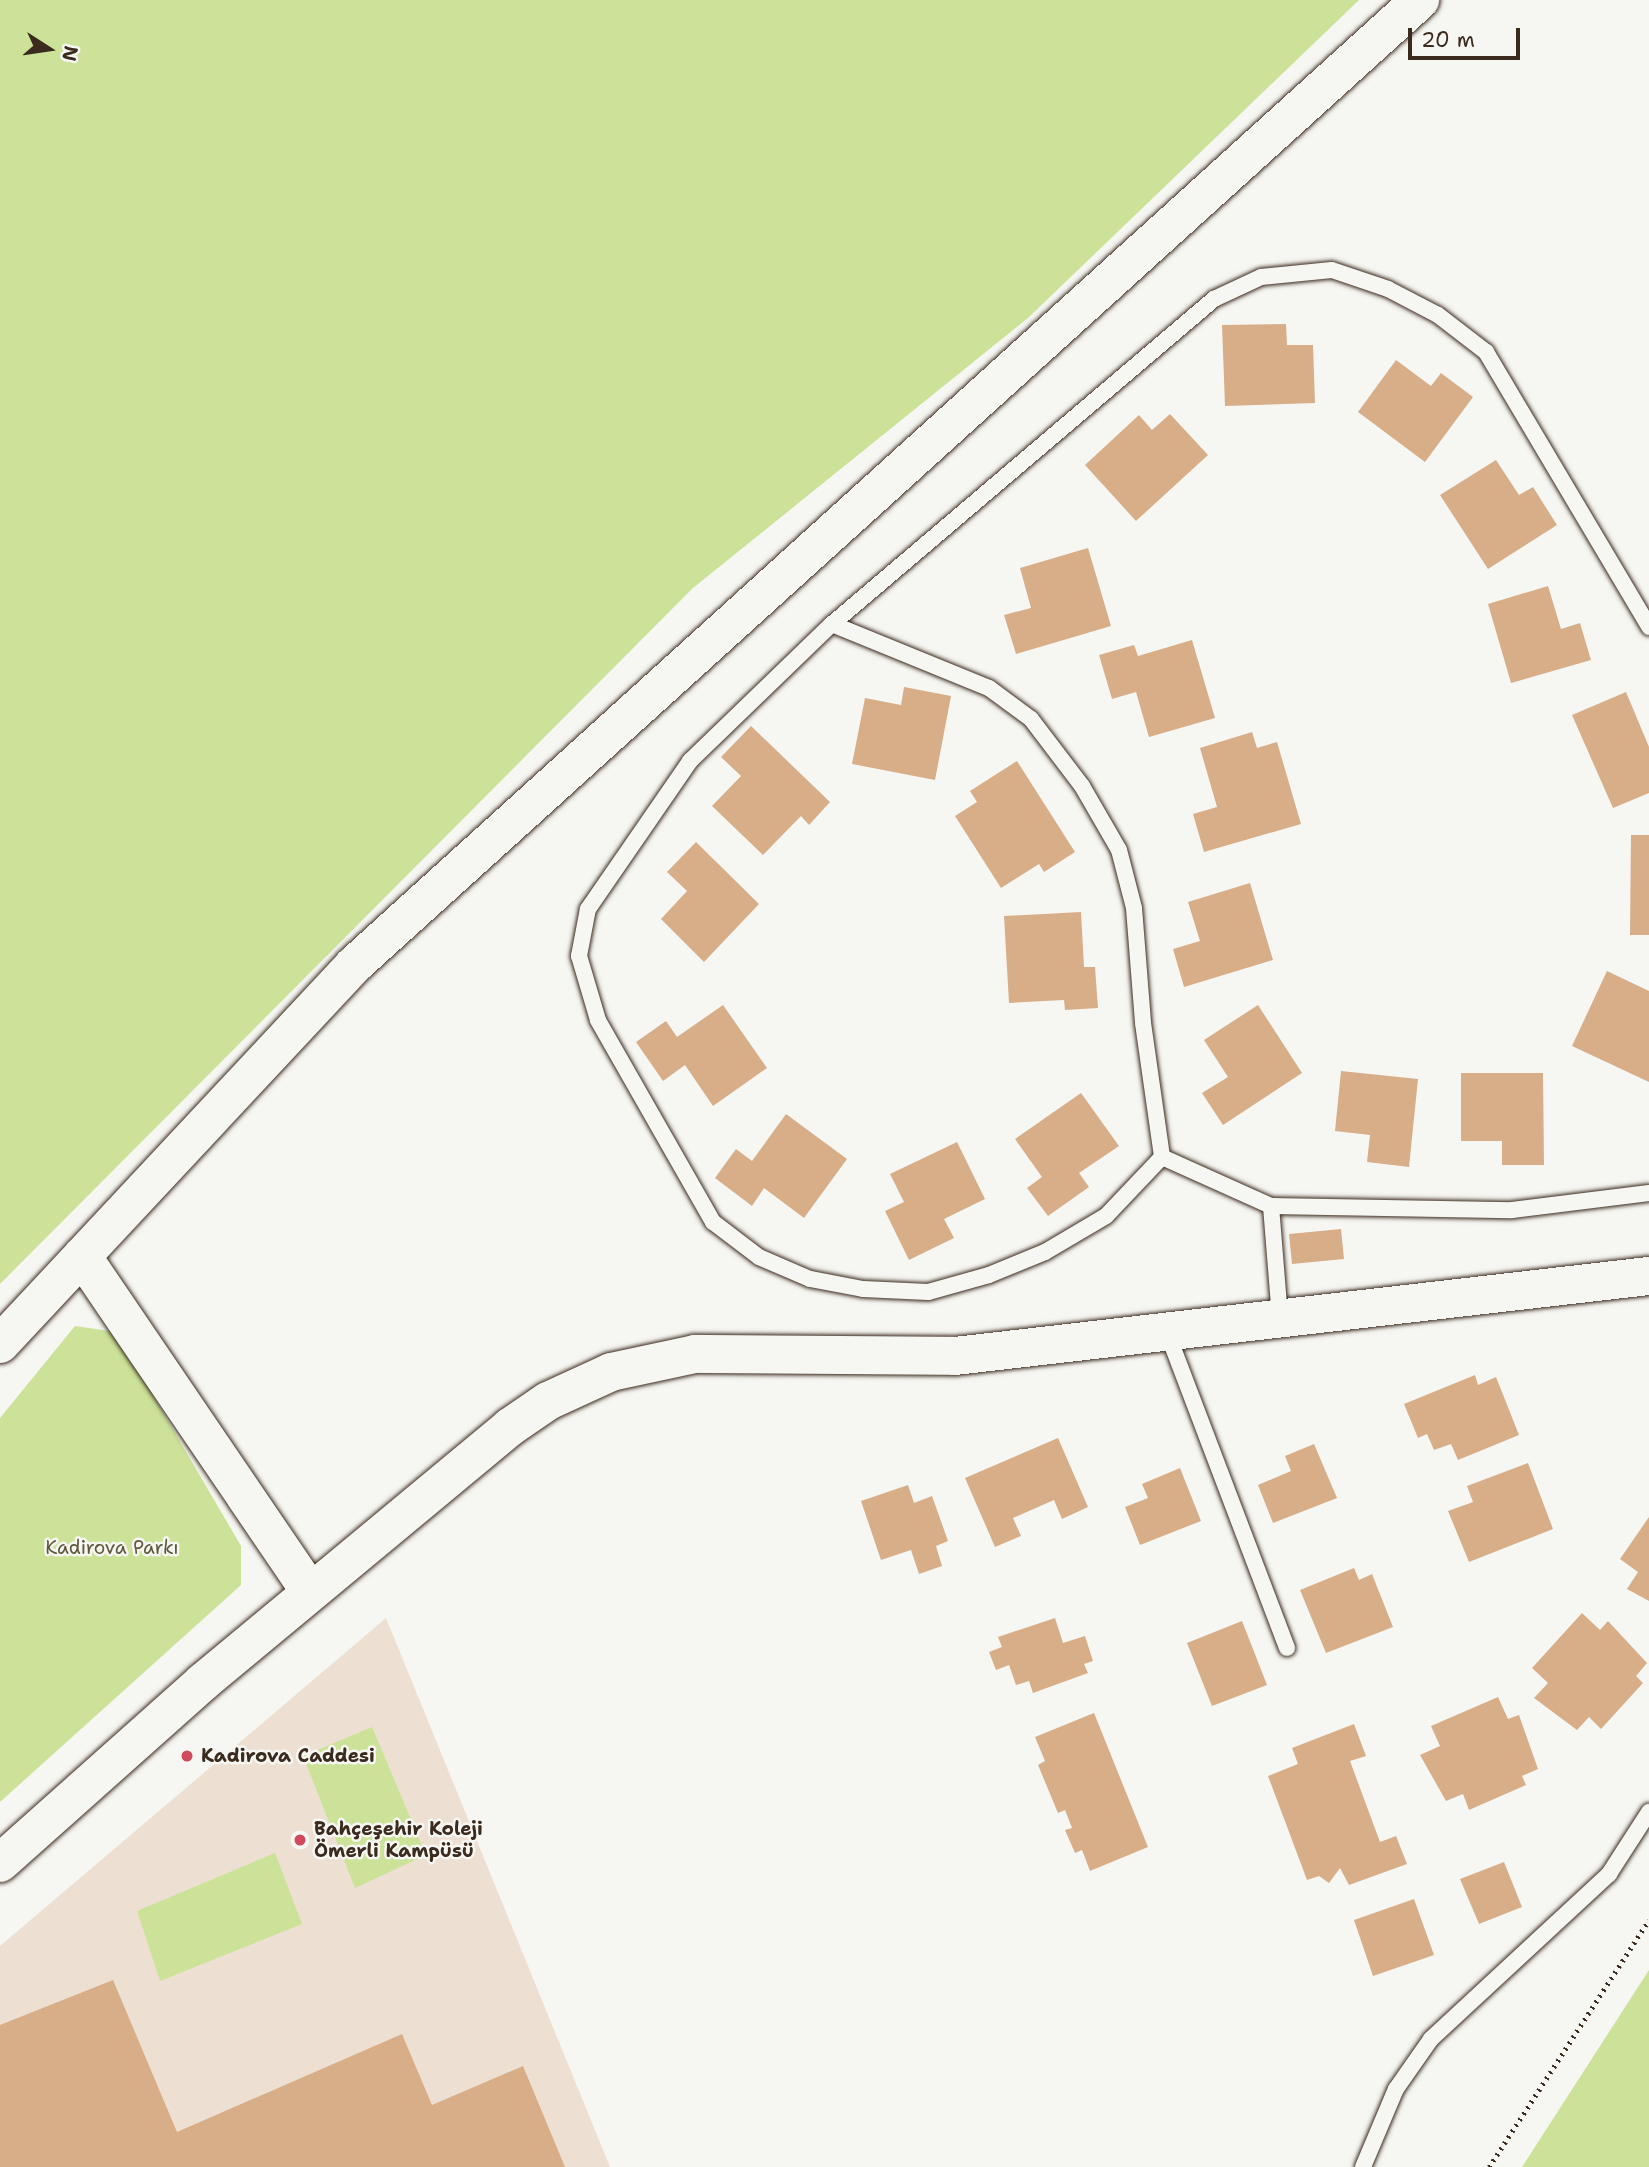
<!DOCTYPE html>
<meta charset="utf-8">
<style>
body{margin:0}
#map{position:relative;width:1649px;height:2167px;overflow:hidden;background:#f6f6f2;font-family:"Shantell Sans",sans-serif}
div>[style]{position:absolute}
.built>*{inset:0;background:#ede0d2}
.green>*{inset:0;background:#cbe298}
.building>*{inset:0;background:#d8ae89}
.path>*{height:4.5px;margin-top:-2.25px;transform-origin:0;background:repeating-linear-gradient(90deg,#3b2a1e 0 2px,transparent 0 7px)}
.roads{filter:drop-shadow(0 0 2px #3b2a1e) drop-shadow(0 0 2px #3b2a1e)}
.service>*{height:16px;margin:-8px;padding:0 8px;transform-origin:8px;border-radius:8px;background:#f6f6f2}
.tertiary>*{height:38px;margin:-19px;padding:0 19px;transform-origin:19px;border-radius:19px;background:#f6f6f2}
.dots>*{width:19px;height:19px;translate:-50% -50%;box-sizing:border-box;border:4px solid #f6f6f2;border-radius:50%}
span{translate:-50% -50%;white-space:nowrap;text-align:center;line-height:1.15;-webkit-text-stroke:5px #f6f6f2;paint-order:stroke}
.park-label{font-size:19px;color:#5f583c}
.poi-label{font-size:19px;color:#3b2a1e;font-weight:700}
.left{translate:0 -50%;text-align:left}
.north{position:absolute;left:14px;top:14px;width:70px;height:70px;-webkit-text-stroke:5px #f6f6f2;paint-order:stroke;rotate:102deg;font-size:19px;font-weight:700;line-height:28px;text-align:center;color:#3b2a1e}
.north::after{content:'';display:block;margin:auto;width:24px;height:32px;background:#3b2a1e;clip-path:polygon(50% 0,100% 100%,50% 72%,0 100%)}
.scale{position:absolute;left:1408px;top:28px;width:112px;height:32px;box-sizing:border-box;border:4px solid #3b2a1e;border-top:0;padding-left:9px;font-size:21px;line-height:24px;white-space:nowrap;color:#3b2a1e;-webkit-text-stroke:5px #f6f6f2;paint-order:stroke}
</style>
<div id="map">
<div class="built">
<div style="clip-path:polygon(386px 1618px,610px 2167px,0 2167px,0 1946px)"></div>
</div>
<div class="green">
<div style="clip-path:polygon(0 0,1359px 0,1028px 318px,693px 588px,0 1284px)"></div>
<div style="clip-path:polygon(75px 1326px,116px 1332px,241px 1546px,241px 1585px,0 1802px,0 1418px)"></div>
<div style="clip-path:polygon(372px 1727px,426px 1855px,355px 1888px,303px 1756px)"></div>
<div style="clip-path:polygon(275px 1853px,302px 1924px,160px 1981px,137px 1911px)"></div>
<div style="clip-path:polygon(1649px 1970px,1649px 2167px,1522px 2167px)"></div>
</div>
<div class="building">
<div style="clip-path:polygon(1286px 324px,1287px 345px,1313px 345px,1315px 403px,1225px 406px,1222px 325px)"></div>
<div style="clip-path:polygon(1396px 360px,1431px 386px,1441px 373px,1473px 397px,1425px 462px,1358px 412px)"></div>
<div style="clip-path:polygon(1170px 414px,1208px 455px,1136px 521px,1085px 465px,1139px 415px,1152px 430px)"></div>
<div style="clip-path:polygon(1496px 460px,1519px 495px,1533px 487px,1557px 525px,1488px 569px,1440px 495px)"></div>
<div style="clip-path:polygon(1088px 548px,1111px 626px,1016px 654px,1004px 615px,1031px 608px,1020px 568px)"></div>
<div style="clip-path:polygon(1548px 586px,1561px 629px,1580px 623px,1591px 660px,1511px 683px,1488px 604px)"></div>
<div style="clip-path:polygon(1192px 640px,1215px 718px,1149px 737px,1136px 692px,1112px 699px,1099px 655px,1134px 645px,1138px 656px)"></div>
<div style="clip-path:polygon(904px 687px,951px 696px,935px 780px,852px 764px,865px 698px,901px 705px)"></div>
<div style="clip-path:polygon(1626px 692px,1649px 747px,1649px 793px,1613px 808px,1572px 715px)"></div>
<div style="clip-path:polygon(751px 726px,830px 802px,809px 825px,801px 816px,763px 855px,712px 806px,741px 776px,721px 757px)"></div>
<div style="clip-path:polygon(1252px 732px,1257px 748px,1277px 742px,1301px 824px,1204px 852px,1193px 814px,1217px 807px,1200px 748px)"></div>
<div style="clip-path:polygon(1017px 761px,1075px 852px,1044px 872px,1039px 864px,1001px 888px,955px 816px,977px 802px,970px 791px)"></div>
<div style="clip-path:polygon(1631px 835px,1649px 835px,1649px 935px,1630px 935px)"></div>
<div style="clip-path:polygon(696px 842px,759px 904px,704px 962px,661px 919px,687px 891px,667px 872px)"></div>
<div style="clip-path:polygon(1250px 883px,1273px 960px,1184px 987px,1173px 949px,1200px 941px,1188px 902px)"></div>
<div style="clip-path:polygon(1081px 912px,1084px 967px,1095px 967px,1098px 1008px,1065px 1010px,1064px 1000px,1009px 1003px,1004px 916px)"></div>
<div style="clip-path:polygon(1607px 971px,1649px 991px,1649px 1082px,1572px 1046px)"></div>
<div style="clip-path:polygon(723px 1005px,767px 1068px,713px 1106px,685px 1065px,663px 1081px,636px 1042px,666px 1021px,677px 1037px)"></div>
<div style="clip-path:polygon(1258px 1005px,1302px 1073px,1223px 1125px,1202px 1093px,1228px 1077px,1204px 1040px)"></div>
<div style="clip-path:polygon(1341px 1071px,1418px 1079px,1409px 1167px,1367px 1162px,1370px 1135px,1335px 1131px)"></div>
<div style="clip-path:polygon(1461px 1073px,1543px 1073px,1544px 1165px,1502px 1165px,1502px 1141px,1461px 1141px)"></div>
<div style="clip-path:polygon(1081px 1093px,1119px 1146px,1079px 1173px,1089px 1187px,1048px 1216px,1027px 1188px,1042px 1177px,1015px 1139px)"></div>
<div style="clip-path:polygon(786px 1114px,847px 1159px,804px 1218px,764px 1188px,752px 1206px,715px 1178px,736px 1149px,752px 1161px)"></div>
<div style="clip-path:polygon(957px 1142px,985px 1199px,944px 1219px,954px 1238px,909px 1260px,885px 1211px,904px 1202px,890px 1174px)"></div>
<div style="clip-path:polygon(1341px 1229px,1344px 1259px,1292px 1264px,1289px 1234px)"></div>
<div style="clip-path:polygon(1475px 1375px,1478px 1385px,1496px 1377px,1519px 1435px,1458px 1460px,1451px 1444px,1434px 1450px,1427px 1434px,1418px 1438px,1404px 1404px)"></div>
<div style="clip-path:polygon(1058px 1438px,1088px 1507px,1062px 1519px,1054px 1500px,1013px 1518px,1021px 1536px,995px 1547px,965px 1478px)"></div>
<div style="clip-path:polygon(1314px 1444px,1337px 1498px,1273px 1523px,1258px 1485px,1291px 1471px,1285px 1456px)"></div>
<div style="clip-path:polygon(1528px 1463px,1553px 1529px,1469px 1562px,1448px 1511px,1473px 1502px,1467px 1486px)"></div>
<div style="clip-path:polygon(1180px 1468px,1201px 1521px,1140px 1545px,1125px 1507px,1148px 1498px,1142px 1484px)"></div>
<div style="clip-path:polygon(908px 1485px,914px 1503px,932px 1496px,948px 1541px,936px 1546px,942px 1566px,919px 1574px,911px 1550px,881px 1560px,861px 1501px)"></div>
<div style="clip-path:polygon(1649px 1517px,1649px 1601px,1627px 1589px,1638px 1572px,1620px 1559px)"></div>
<div style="clip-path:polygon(1354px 1568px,1359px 1580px,1372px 1574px,1393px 1627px,1326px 1653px,1300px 1590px)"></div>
<div style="clip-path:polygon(1582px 1613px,1600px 1630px,1608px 1621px,1647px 1663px,1636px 1676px,1643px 1683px,1601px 1729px,1589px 1717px,1577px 1730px,1534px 1698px,1548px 1683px,1532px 1668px)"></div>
<div style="clip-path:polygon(1055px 1618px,1063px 1643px,1085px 1636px,1093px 1661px,1084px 1664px,1088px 1673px,1033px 1693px,1029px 1681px,1016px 1685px,1009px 1665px,996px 1670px,989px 1652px,1002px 1647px,998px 1637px)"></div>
<div style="clip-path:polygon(1242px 1621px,1267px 1685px,1212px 1706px,1187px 1643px)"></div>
<div style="clip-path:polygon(1498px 1697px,1508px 1719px,1519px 1715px,1538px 1769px,1522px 1776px,1526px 1785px,1469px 1810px,1463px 1794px,1446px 1801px,1420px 1755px,1440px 1746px,1431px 1726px)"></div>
<div style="clip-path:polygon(1094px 1713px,1148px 1847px,1090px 1871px,1082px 1850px,1075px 1853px,1065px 1830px,1072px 1828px,1065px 1810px,1058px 1813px,1038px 1765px,1045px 1761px,1035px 1737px)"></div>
<div style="clip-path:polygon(1354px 1724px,1366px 1756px,1350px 1761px,1380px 1842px,1396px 1836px,1407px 1864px,1349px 1885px,1340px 1868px,1329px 1883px,1319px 1876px,1307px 1880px,1268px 1776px,1298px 1764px,1292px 1748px)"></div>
<div style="clip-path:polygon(1504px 1862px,1522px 1907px,1479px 1924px,1460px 1879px)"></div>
<div style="clip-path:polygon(1414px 1899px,1434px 1955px,1373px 1976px,1354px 1920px)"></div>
<div style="clip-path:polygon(113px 1980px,177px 2132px,402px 2034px,432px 2105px,523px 2066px,565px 2167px,0 2167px,0 2025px)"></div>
</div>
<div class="path">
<div style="left:1489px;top:2167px;width:294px;rotate:-57.1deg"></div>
</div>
<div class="roads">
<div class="service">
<div style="left:832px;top:624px;width:170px;rotate:22.2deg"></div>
<div style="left:989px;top:688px;width:52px;rotate:36.4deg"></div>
<div style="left:1031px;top:719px;width:84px;rotate:52.7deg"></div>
<div style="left:1082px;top:786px;width:74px;rotate:60deg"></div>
<div style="left:1119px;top:850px;width:60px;rotate:75.5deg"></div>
<div style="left:1134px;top:908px;width:115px;rotate:85.5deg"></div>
<div style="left:1143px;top:1023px;width:135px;rotate:81.9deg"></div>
<div style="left:1162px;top:1157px;width:81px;rotate:133.5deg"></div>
<div style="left:1106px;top:1216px;width:71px;rotate:149.5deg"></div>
<div style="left:1045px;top:1252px;width:61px;rotate:157.7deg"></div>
<div style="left:989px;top:1275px;width:63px;rotate:164.4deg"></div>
<div style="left:928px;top:1292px;width:65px;rotate:-177.4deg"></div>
<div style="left:863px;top:1289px;width:54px;rotate:-169.3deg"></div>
<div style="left:810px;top:1279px;width:56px;rotate:-156.7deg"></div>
<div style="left:759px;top:1257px;width:58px;rotate:-142.7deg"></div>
<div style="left:713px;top:1222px;width:232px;rotate:-119.7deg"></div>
<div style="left:598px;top:1020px;width:67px;rotate:-106.5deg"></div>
<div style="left:579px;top:956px;width:48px;rotate:-79.2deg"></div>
<div style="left:588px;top:909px;width:180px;rotate:-55.4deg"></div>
<div style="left:690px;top:761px;width:197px;rotate:-44deg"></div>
<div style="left:832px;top:624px;width:502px;rotate:-40.39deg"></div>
<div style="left:1214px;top:299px;width:52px;rotate:-25.1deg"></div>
<div style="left:1261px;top:277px;width:71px;rotate:-5.6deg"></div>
<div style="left:1332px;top:270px;width:59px;rotate:18.7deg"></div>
<div style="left:1388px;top:289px;width:56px;rotate:27.5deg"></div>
<div style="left:1438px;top:315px;width:61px;rotate:37.6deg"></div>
<div style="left:1486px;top:352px;width:320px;rotate:59.3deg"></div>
<div style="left:1162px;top:1157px;width:120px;rotate:24.2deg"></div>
<div style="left:1271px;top:1206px;width:241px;rotate:1deg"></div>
<div style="left:1512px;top:1210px;width:138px;rotate:-7.1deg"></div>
<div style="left:1271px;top:1206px;width:113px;rotate:85.4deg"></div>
<div style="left:1167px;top:1332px;width:338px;rotate:69.2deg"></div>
<div style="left:1363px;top:2167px;width:85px;rotate:-67.1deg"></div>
<div style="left:1396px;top:2089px;width:61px;rotate:-55deg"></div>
<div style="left:1431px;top:2039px;width:243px;rotate:-42.8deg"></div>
<div style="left:1609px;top:1874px;width:74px;rotate:-57.2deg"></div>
</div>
<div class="tertiary">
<div style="left:82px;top:1256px;width:406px;rotate:55.8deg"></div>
<div style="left:0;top:1344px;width:519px;rotate:-46.95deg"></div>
<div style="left:354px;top:965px;width:1438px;rotate:-42.15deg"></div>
<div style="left:0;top:1863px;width:272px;rotate:-41.7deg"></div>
<div style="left:203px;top:1682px;width:399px;rotate:-39.7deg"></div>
<div style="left:510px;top:1427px;width:46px;rotate:-34.4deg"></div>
<div style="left:548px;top:1401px;width:69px;rotate:-24.7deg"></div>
<div style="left:611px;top:1372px;width:86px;rotate:-12.1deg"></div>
<div style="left:695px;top:1354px;width:260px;rotate:0.4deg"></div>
<div style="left:955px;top:1356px;width:699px;rotate:-6.58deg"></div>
</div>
</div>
<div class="dots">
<div style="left:187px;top:1756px;background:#d1495b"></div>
<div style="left:300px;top:1840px;background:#d1495b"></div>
</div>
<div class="park-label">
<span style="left:112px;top:1548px">Kadirova Parkı</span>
</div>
<div class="poi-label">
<span class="left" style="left:201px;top:1756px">Kadirova Caddesi</span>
<span class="left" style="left:314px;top:1840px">Bahçeşehir Koleji<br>Ömerli Kampüsü</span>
</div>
<div class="north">N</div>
<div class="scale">20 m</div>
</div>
